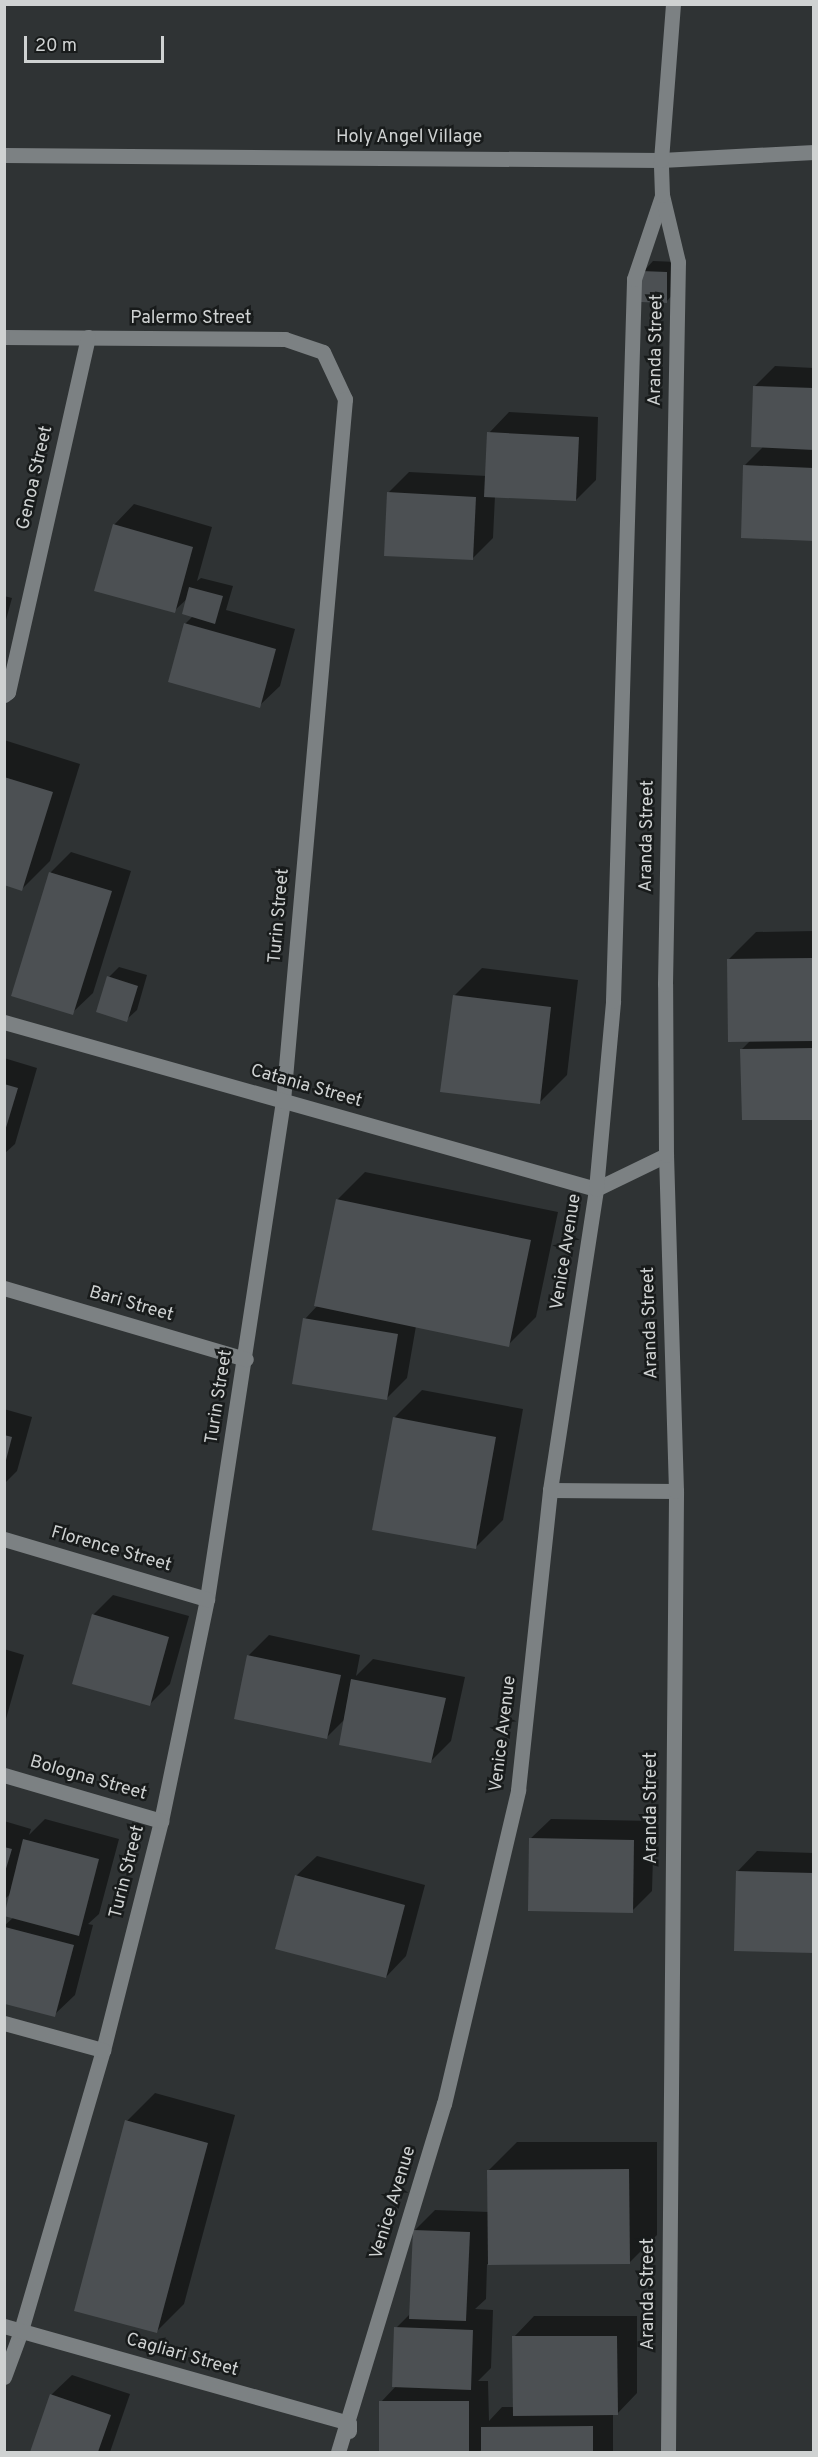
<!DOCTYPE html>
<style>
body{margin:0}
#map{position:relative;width:818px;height:2457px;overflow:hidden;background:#2f3334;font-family:Overpass,sans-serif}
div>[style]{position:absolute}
.shadow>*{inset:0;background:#0007}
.building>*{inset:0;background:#4c5053}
.minor>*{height:15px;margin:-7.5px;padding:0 7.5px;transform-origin:7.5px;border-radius:7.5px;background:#7c8183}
span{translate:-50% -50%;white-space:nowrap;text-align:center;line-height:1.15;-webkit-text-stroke:5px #181b1b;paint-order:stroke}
.street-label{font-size:18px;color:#cfd2d2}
.frame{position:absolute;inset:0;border:6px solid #cfd2d2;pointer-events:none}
.scale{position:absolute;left:24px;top:36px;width:140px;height:27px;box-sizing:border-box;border:3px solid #cfd2d2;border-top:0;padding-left:8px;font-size:18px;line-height:21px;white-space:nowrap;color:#cfd2d2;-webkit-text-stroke:4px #181b1b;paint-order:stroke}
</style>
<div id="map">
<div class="shadow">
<div style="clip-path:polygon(653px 261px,677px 262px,676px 291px,666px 302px,643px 272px)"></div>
<div style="clip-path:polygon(775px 366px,814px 368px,814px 539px,745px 465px,764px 446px,755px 386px)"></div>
<div style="clip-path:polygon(509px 412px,598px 417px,596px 480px,576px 500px,495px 496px,493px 538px,473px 558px,388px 493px,409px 472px,487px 476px,489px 433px)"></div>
<div style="clip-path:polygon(134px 504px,212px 527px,197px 581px,201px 578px,233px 586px,226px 610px,295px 629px,280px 686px,259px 706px,185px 624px,193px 616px,188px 598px,174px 611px,114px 525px)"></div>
<div style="clip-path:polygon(4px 596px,12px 598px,4px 627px)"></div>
<div style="clip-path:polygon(4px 740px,80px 764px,50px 861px,22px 889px,4px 884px)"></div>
<div style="clip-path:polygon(71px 852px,131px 871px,93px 993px,72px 1013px,13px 995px,51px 872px)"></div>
<div style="clip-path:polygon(814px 931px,814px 1118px,742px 1049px,751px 1040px,728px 960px,756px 932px)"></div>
<div style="clip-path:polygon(119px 967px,147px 975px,137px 1010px,126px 1020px,109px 977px)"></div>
<div style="clip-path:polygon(482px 968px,578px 980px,567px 1075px,539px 1103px,454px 996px)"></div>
<div style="clip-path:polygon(4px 1058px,37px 1068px,15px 1144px,4px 1154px)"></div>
<div style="clip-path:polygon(365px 1172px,558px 1212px,536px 1317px,508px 1345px,416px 1326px,407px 1378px,387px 1398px,305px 1319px,318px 1305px,337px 1200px)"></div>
<div style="clip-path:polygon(422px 1390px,523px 1409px,503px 1520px,475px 1548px,395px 1417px)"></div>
<div style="clip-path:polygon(4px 1409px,32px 1417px,17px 1471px,4px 1484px)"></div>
<div style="clip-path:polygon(113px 1595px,189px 1616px,170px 1684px,149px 1705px,93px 1615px)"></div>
<div style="clip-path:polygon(269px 1635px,360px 1655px,356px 1676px,373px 1659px,465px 1677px,451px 1741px,431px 1761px,345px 1719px,327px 1737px,248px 1656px)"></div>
<div style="clip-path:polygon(4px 1649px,24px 1655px,4px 1726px)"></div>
<div style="clip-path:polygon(45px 1819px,119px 1839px,99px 1914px,88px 1924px,93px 1925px,75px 1995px,54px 2015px,4px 2002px,4px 1926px,14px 1917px,10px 1894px,4px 1900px,4px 1821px,31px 1829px,29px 1835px)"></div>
<div style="clip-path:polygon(551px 1819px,654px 1821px,652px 1891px,632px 1911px,530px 1839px)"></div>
<div style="clip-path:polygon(757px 1851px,814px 1853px,814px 1952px,737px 1872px)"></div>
<div style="clip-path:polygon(317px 1856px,425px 1885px,406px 1956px,386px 1977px,296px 1876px)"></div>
<div style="clip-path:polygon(155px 2093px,235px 2115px,184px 2304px,156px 2332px,127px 2121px)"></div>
<div style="clip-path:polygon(517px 2142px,657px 2142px,657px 2235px,629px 2263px,487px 2264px,486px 2299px,475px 2309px,493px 2310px,491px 2368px,478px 2381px,488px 2381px,489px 2421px,502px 2407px,515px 2407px,514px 2337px,534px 2316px,637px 2316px,637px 2393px,617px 2414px,613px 2414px,613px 2452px,482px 2452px,482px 2449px,479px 2452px,381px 2452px,381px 2402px,397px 2385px,396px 2328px,411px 2313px,414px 2231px,435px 2210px,489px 2212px,489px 2170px)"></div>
<div style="clip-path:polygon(72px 2375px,130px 2394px,110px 2452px,31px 2452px,51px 2395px)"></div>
</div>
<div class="building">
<div style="clip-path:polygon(641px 271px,667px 272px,667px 303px,641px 302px)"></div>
<div style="clip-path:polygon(753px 386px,814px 388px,814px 450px,751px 447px)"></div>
<div style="clip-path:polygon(487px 432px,579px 437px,576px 501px,484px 497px)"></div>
<div style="clip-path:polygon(743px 465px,814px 468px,814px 541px,741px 538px)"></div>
<div style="clip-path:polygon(387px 492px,476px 497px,473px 560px,384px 556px)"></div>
<div style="clip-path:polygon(113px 524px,193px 547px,175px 613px,94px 591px)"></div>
<div style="clip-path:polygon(189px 587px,223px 596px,215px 624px,182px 614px)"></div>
<div style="clip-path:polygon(184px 623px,276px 649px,260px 708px,168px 682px)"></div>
<div style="clip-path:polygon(4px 777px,53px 792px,22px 891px,4px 885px)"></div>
<div style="clip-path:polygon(49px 872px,112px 891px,73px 1015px,11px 996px)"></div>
<div style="clip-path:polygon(814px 958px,814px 1041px,728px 1042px,727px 959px)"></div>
<div style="clip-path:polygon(107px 976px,138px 986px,127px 1022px,96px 1012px)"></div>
<div style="clip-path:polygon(453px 995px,551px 1007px,540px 1104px,440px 1092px)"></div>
<div style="clip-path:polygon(814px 1048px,814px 1120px,742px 1120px,740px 1049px)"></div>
<div style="clip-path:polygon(4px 1084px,18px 1088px,5px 1131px,4px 1130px)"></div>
<div style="clip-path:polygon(336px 1199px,531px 1240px,509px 1347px,314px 1306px)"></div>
<div style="clip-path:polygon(303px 1318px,398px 1334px,387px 1400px,292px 1384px)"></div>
<div style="clip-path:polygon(393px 1417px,496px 1437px,476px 1549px,372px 1530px)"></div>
<div style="clip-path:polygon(4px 1435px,12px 1437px,5px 1464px,4px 1464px)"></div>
<div style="clip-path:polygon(92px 1614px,169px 1637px,150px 1706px,72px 1684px)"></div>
<div style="clip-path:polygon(247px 1655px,341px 1675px,327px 1739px,234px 1719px)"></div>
<div style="clip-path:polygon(351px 1679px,446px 1698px,431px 1763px,339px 1745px)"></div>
<div style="clip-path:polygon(529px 1838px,634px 1840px,633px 1913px,528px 1911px)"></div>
<div style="clip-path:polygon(23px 1839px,99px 1859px,79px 1936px,4px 1916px)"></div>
<div style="clip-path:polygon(4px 1847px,12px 1849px,5px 1872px,4px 1872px)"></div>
<div style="clip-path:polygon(736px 1871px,814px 1873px,814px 1953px,734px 1951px)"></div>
<div style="clip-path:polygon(295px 1875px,405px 1905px,386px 1978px,275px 1949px)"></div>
<div style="clip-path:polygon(5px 1927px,74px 1945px,55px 2017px,5px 2004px)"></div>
<div style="clip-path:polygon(125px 2120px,208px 2143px,157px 2333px,74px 2311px)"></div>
<div style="clip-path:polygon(629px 2169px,630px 2264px,488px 2265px,487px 2170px)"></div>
<div style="clip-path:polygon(413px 2230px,470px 2232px,466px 2321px,409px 2319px)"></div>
<div style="clip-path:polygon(394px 2327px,473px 2330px,471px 2390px,392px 2387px)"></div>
<div style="clip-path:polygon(512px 2336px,617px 2336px,618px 2415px,513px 2416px)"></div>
<div style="clip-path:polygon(50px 2394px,111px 2415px,98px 2452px,30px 2452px)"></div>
<div style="clip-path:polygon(379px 2401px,469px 2401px,469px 2452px,379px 2452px)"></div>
<div style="clip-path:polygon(593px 2426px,593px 2452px,481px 2452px,481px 2427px)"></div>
</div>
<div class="minor">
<div style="left:4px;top:155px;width:657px;rotate:0.44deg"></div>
<div style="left:661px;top:160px;width:153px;rotate:-3deg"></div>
<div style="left:4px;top:337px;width:281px;rotate:0.4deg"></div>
<div style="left:285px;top:339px;width:40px;rotate:18.9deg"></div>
<div style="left:323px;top:352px;width:52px;rotate:64.9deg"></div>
<div style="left:345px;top:399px;width:705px;rotate:95.05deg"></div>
<div style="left:283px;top:1101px;width:504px;rotate:98.68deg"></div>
<div style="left:207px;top:1599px;width:227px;rotate:101.7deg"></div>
<div style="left:161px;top:1821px;width:236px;rotate:104.2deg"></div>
<div style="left:103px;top:2050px;width:293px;rotate:106.3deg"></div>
<div style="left:21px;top:2331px;width:49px;rotate:110.3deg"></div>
<div style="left:4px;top:695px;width:5px;rotate:-37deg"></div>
<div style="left:8px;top:692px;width:364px;rotate:-77.3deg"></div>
<div style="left:4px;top:1022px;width:615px;rotate:15.75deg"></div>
<div style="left:596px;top:1189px;width:78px;rotate:-25.9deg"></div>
<div style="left:4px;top:1288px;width:252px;rotate:16.4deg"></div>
<div style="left:550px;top:1490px;width:126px;rotate:0.5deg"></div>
<div style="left:4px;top:1539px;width:212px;rotate:16.5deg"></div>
<div style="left:4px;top:1775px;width:164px;rotate:16.3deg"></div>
<div style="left:4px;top:2023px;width:103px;rotate:15.3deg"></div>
<div style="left:4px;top:2326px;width:358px;rotate:15.7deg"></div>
<div style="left:349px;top:2423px;width:8px;rotate:90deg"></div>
<div style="left:338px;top:2452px;width:364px;rotate:-73.1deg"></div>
<div style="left:444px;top:2104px;width:323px;rotate:-76.7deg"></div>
<div style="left:518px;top:1790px;width:302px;rotate:-83.9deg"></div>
<div style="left:550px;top:1490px;width:304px;rotate:-81.3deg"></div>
<div style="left:596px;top:1189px;width:189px;rotate:-84.8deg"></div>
<div style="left:613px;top:1001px;width:722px;rotate:-88.33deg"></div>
<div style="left:634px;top:279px;width:88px;rotate:-71.4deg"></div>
<div style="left:668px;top:2452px;width:961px;rotate:-89.52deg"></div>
<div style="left:676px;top:1491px;width:336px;rotate:-91.7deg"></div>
<div style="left:666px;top:1155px;width:171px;rotate:-90.3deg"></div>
<div style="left:665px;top:984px;width:722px;rotate:-88.97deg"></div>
<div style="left:678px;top:262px;width:69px;rotate:-103.4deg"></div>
<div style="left:662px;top:195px;width:35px;rotate:-92deg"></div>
<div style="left:661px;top:160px;width:156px;rotate:-85.6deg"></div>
</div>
<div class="street-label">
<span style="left:409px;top:138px">Holy Angel Village</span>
<span style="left:191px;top:319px">Palermo Street</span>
<span style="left:657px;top:350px;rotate:-89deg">Aranda Street</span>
<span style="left:36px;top:478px;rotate:-77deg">Genoa Street</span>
<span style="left:648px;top:836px;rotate:-89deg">Aranda Street</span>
<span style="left:280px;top:916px;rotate:-85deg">Turin Street</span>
<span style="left:306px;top:1087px;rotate:16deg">Catania Street</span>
<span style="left:567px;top:1252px;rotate:-81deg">Venice Avenue</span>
<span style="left:131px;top:1305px;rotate:16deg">Bari Street</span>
<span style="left:651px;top:1323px;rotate:-92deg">Aranda Street</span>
<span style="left:220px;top:1397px;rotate:-81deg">Turin Street</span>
<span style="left:111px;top:1550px;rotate:16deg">Florence Street</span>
<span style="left:504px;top:1734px;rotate:-83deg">Venice Avenue</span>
<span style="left:88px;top:1779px;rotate:16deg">Bologna Street</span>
<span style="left:652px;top:1808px;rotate:-90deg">Aranda Street</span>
<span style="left:128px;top:1872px;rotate:-76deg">Turin Street</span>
<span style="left:394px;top:2203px;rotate:-73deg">Venice Avenue</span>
<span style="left:649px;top:2294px;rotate:-90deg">Aranda Street</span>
<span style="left:182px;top:2356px;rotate:16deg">Cagliari Street</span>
</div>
<div class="frame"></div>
<div class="scale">20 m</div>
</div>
